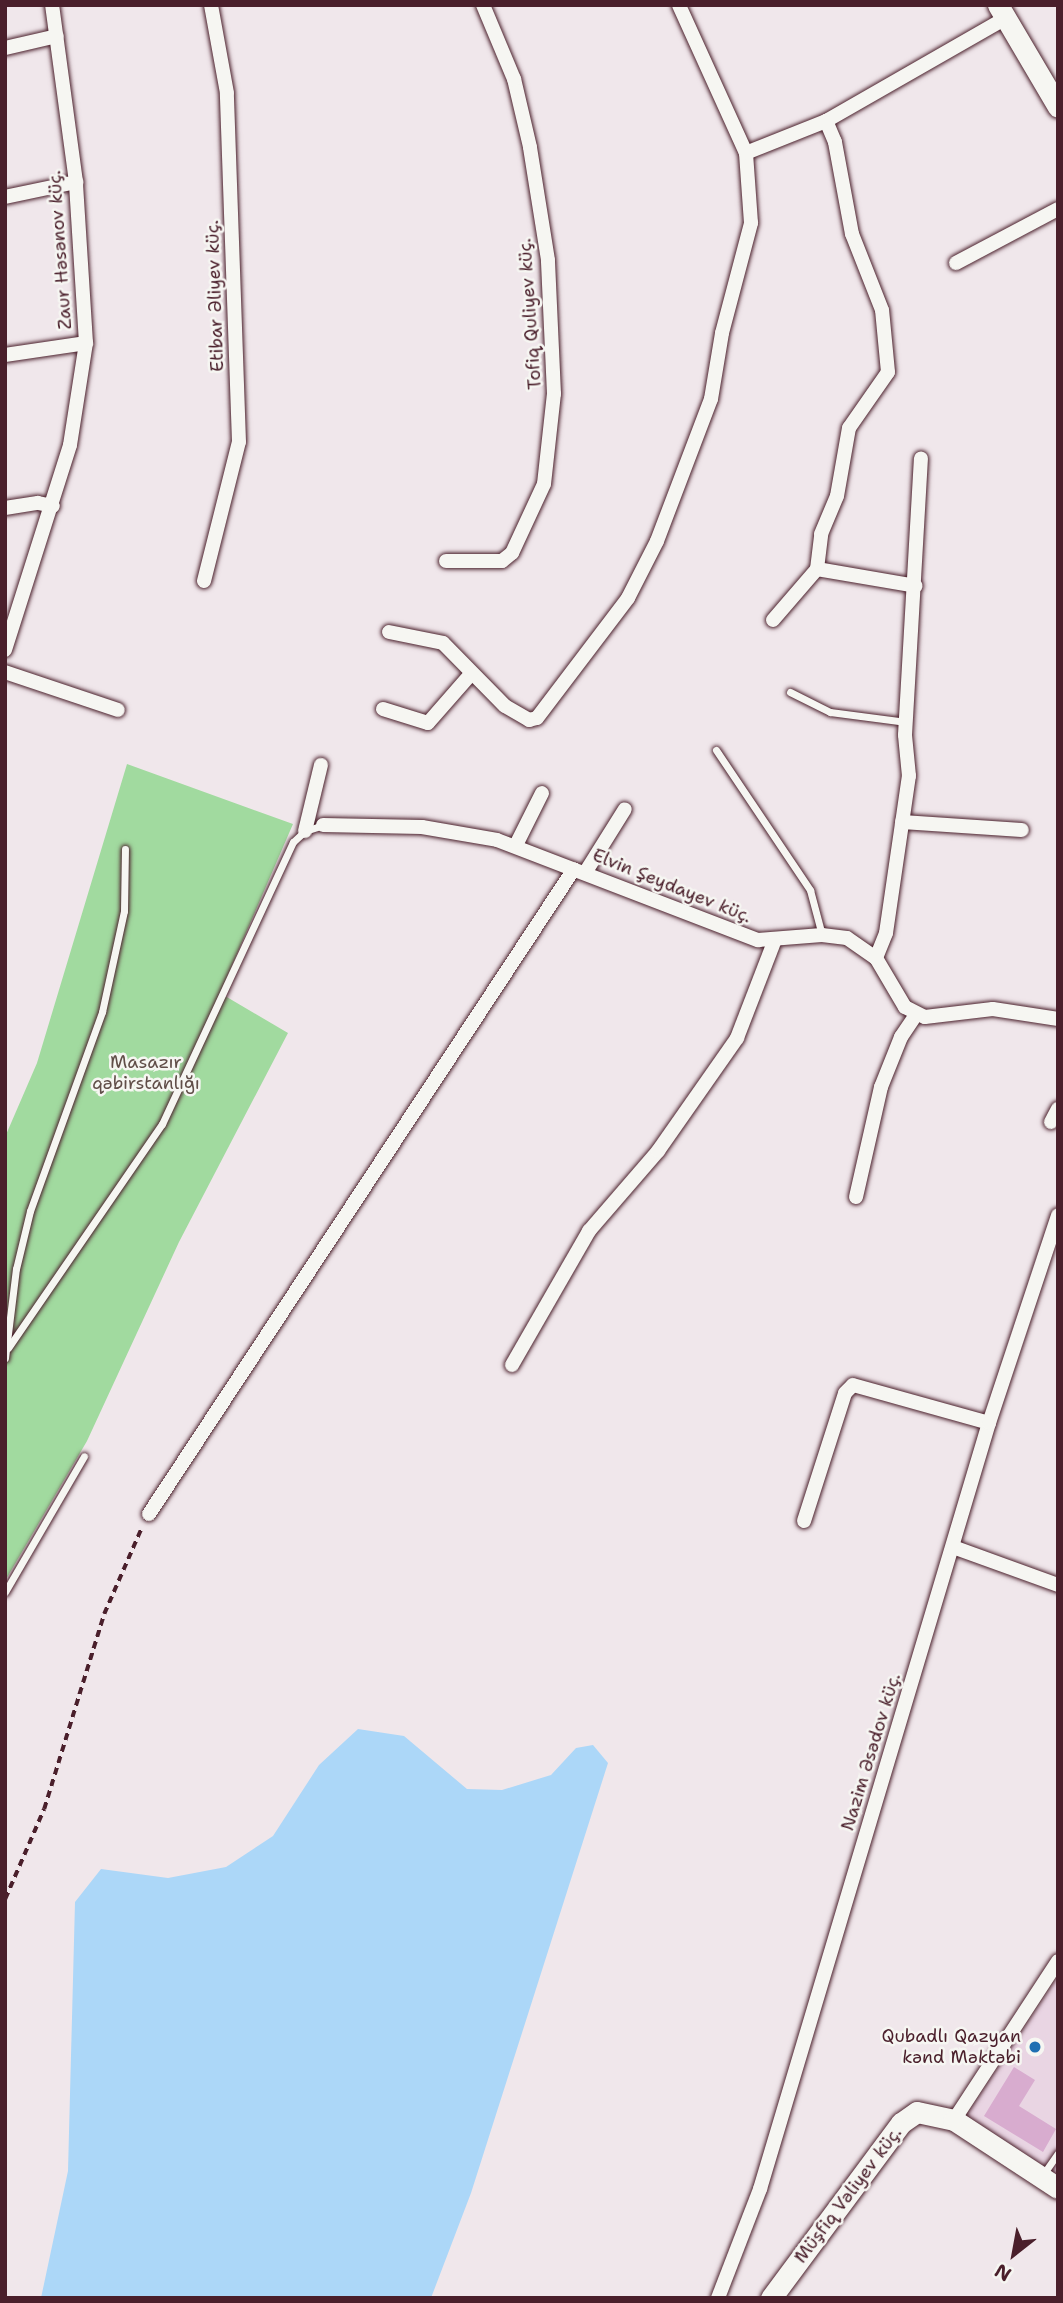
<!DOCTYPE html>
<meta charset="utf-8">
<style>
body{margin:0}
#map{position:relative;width:1063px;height:2303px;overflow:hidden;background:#f0e7eb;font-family:"Shantell Sans",sans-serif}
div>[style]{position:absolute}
.built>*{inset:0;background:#e9d5e3}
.green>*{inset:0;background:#a1da9f}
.water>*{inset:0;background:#acd7f8}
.building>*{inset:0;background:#d8accf}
.path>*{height:3.5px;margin-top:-1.75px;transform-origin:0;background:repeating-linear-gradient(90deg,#4a1f2b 0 7px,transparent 0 12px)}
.roads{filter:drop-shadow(0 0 2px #4a1f2b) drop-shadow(0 0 2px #4a1f2b)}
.lane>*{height:7px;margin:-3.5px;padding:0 3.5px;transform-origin:3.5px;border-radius:3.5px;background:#f6f6f2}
.street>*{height:14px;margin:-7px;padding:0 7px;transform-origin:7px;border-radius:7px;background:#f6f6f2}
.secondary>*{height:21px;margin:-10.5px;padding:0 10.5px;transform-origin:10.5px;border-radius:10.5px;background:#f6f6f2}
.dots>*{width:19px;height:19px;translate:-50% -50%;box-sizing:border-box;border:4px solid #f6f6f2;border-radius:50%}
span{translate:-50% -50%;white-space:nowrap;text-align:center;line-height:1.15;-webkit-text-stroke:5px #f6f6f2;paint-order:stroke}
.street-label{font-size:18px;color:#4a1f2b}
.park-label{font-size:18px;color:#604e48}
.poi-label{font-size:18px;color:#4a1f2b}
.right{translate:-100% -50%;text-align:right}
.frame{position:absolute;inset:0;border:7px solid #4a1f2b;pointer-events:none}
.north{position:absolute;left:979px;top:2219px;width:70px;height:70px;-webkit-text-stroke:5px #f6f6f2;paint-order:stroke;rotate:211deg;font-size:19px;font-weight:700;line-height:28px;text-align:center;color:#4a1f2b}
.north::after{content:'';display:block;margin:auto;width:24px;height:32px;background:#4a1f2b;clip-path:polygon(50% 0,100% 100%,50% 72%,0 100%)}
</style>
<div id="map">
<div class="built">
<div style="clip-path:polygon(1058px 1977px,1058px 2179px,966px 2116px)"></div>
</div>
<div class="green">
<div style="clip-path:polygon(127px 764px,293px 824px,220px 993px,288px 1033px,179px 1242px,87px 1441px,5px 1581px,5px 1137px,37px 1063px)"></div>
</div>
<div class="water">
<div style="clip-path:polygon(358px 1729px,404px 1736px,467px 1789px,502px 1790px,551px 1775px,576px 1748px,593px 1745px,608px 1763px,471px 2193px,431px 2298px,41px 2298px,68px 2171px,75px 1902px,101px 1869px,168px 1878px,226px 1867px,273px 1836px,319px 1765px)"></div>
</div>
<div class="building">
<div style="clip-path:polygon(1014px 2067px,1035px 2080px,1019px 2106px,1056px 2129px,1043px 2152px,984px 2116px)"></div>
</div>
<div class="path">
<div style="left:5px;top:1899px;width:98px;rotate:-66.6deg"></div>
<div style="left:44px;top:1809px;width:204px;rotate:-72.9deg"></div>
<div style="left:104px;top:1614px;width:95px;rotate:-66.4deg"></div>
</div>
<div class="roads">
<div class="lane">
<div style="left:790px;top:692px;width:45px;rotate:26.6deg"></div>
<div style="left:830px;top:712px;width:77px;rotate:7.5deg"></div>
<div style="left:716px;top:750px;width:169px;rotate:56.1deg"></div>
<div style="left:810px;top:890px;width:47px;rotate:75.1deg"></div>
<div style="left:8px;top:1348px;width:272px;rotate:-55.5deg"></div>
<div style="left:162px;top:1124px;width:311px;rotate:-65.1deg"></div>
<div style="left:293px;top:842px;width:16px;rotate:-43deg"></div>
<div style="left:305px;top:831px;width:19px;rotate:-18deg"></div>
<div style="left:5px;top:1358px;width:90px;rotate:-83deg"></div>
<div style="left:16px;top:1269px;width:60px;rotate:-76.4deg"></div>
<div style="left:30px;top:1211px;width:212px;rotate:-70.1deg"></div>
<div style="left:102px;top:1012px;width:103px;rotate:-77.7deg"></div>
<div style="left:124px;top:911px;width:62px;rotate:-89.1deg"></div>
<div style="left:5px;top:1592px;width:157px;rotate:-59.8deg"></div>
<div style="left:1042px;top:2176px;width:28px;rotate:-55deg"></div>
</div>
<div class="street">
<div style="left:5px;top:48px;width:53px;rotate:-13deg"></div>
<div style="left:746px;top:153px;width:86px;rotate:-21.8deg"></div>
<div style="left:826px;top:121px;width:207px;rotate:-29.8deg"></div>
<div style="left:5px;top:197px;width:73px;rotate:-11.9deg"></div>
<div style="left:956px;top:263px;width:115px;rotate:-27.9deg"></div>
<div style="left:5px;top:355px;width:82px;rotate:-8.4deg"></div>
<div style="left:5px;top:508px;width:33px;rotate:-9deg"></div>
<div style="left:38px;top:503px;width:15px;rotate:11deg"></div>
<div style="left:446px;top:561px;width:56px"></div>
<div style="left:502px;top:561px;width:13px;rotate:-39deg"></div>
<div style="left:512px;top:553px;width:76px;rotate:-65.1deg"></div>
<div style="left:544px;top:484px;width:91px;rotate:-83.7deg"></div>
<div style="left:554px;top:394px;width:134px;rotate:-92.6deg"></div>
<div style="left:548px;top:260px;width:114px;rotate:-99.1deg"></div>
<div style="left:530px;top:147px;width:70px;rotate:-103.2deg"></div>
<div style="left:514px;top:79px;width:80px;rotate:-112.7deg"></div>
<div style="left:817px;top:569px;width:100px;rotate:9.7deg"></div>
<div style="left:204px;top:581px;width:143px;rotate:-75.9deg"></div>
<div style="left:239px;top:442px;width:349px;rotate:-92deg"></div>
<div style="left:227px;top:93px;width:89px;rotate:-100.3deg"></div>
<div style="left:773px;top:620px;width:67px;rotate:-49.2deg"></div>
<div style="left:817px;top:569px;width:35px;rotate:-83deg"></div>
<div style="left:821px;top:534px;width:41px;rotate:-67.2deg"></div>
<div style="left:837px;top:496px;width:69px;rotate:-80deg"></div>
<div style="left:849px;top:428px;width:68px;rotate:-55.1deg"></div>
<div style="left:888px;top:372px;width:62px;rotate:-95.5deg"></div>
<div style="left:882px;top:310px;width:82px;rotate:-111.5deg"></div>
<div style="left:852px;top:234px;width:94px;rotate:-100.5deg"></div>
<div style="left:835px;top:142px;width:23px;rotate:-113deg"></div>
<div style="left:389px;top:632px;width:55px;rotate:11.5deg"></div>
<div style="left:443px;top:643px;width:88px;rotate:45.5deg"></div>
<div style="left:505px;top:706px;width:28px;rotate:30deg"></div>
<div style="left:529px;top:720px;width:8px;rotate:-14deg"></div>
<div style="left:537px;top:718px;width:151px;rotate:-52.8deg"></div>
<div style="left:628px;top:598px;width:64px;rotate:-63deg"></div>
<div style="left:657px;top:541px;width:152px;rotate:-69.2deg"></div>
<div style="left:711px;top:399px;width:67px;rotate:-80.5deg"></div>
<div style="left:722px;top:333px;width:114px;rotate:-75.2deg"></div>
<div style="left:751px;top:223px;width:70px;rotate:-94.1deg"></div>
<div style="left:746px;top:153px;width:162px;rotate:-114.4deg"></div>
<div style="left:5px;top:650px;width:215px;rotate:-72.4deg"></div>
<div style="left:70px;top:445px;width:103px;rotate:-81.1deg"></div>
<div style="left:86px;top:343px;width:161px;rotate:-93.6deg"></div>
<div style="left:76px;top:182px;width:179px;rotate:-97.7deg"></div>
<div style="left:5px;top:672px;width:119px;rotate:18.6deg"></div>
<div style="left:383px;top:709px;width:47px;rotate:17.3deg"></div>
<div style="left:428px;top:723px;width:64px;rotate:-48.8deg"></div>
<div style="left:902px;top:822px;width:120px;rotate:3.8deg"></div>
<div style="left:323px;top:825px;width:99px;rotate:1.2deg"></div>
<div style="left:422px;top:827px;width:76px;rotate:9.8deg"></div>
<div style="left:497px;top:840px;width:280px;rotate:21deg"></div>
<div style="left:758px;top:940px;width:64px;rotate:-4.5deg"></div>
<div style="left:822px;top:935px;width:25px;rotate:7deg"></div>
<div style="left:847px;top:938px;width:35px;rotate:35deg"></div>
<div style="left:876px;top:958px;width:57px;rotate:59.4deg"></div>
<div style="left:905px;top:1007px;width:22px;rotate:27deg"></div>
<div style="left:925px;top:1017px;width:68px;rotate:-6.7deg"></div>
<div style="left:993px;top:1009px;width:66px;rotate:8.7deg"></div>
<div style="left:305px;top:831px;width:68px;rotate:-76.4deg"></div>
<div style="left:516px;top:845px;width:58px;rotate:-63.4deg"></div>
<div style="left:585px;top:873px;width:75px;rotate:-58deg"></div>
<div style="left:876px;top:958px;width:27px;rotate:-68deg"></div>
<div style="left:886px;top:933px;width:159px;rotate:-81.7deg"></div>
<div style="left:909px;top:776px;width:41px;rotate:-95.6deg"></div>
<div style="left:905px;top:735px;width:277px;rotate:-86.7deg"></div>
<div style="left:1051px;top:1122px;width:15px;rotate:-62deg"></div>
<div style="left:856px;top:1197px;width:113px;rotate:-77.2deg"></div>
<div style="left:881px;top:1087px;width:54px;rotate:-68.2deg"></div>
<div style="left:901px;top:1037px;width:27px;rotate:-56deg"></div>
<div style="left:512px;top:1365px;width:155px;rotate:-60.1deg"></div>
<div style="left:589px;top:1231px;width:106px;rotate:-49.2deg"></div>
<div style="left:658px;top:1151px;width:138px;rotate:-55deg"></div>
<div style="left:737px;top:1038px;width:103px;rotate:-68.9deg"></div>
<div style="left:149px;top:1514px;width:772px;rotate:-56.62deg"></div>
<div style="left:804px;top:1521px;width:134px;rotate:-72.2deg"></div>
<div style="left:845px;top:1393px;width:11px;rotate:-45deg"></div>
<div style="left:853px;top:1385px;width:141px;rotate:15.6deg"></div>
<div style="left:953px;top:1547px;width:112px;rotate:19.9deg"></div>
<div style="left:954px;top:2120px;width:190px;rotate:-56.8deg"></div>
<div style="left:718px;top:2298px;width:117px;rotate:-68.9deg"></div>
<div style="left:760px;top:2189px;width:799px;rotate:-73.36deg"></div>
<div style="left:989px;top:1423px;width:219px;rotate:-71.6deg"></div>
</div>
<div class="secondary">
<div style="left:998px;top:5px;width:118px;rotate:59.5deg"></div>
<div style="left:771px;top:2298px;width:218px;rotate:-53.4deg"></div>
<div style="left:901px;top:2123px;width:19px;rotate:-35deg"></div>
<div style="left:917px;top:2112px;width:38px;rotate:12deg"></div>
<div style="left:954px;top:2120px;width:124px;rotate:33.2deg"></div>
</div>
</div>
<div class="dots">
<div style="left:1035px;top:2047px;background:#1f6fb2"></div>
</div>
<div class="street-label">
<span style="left:60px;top:250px;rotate:-94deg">Zaur Həsənov küç.</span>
<span style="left:215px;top:296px;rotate:-92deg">Etibar Əliyev küç.</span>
<span style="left:530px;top:314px;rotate:-94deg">Tofiq Quliyev küç.</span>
<span style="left:672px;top:886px;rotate:22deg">Elvin Şeydayev küç.</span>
<span style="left:871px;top:1752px;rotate:-73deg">Nazim Əsədov küç.</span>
<span style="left:848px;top:2195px;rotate:-53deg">Müşfiq Vəliyev küç.</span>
</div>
<div class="park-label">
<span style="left:146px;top:1073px">Masazır<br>qəbirstanlığı</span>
</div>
<div class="poi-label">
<span class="right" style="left:1021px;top:2047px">Qubadlı Qazyan<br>kənd Məktəbi</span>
</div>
<div class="frame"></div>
<div class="north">N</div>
</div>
